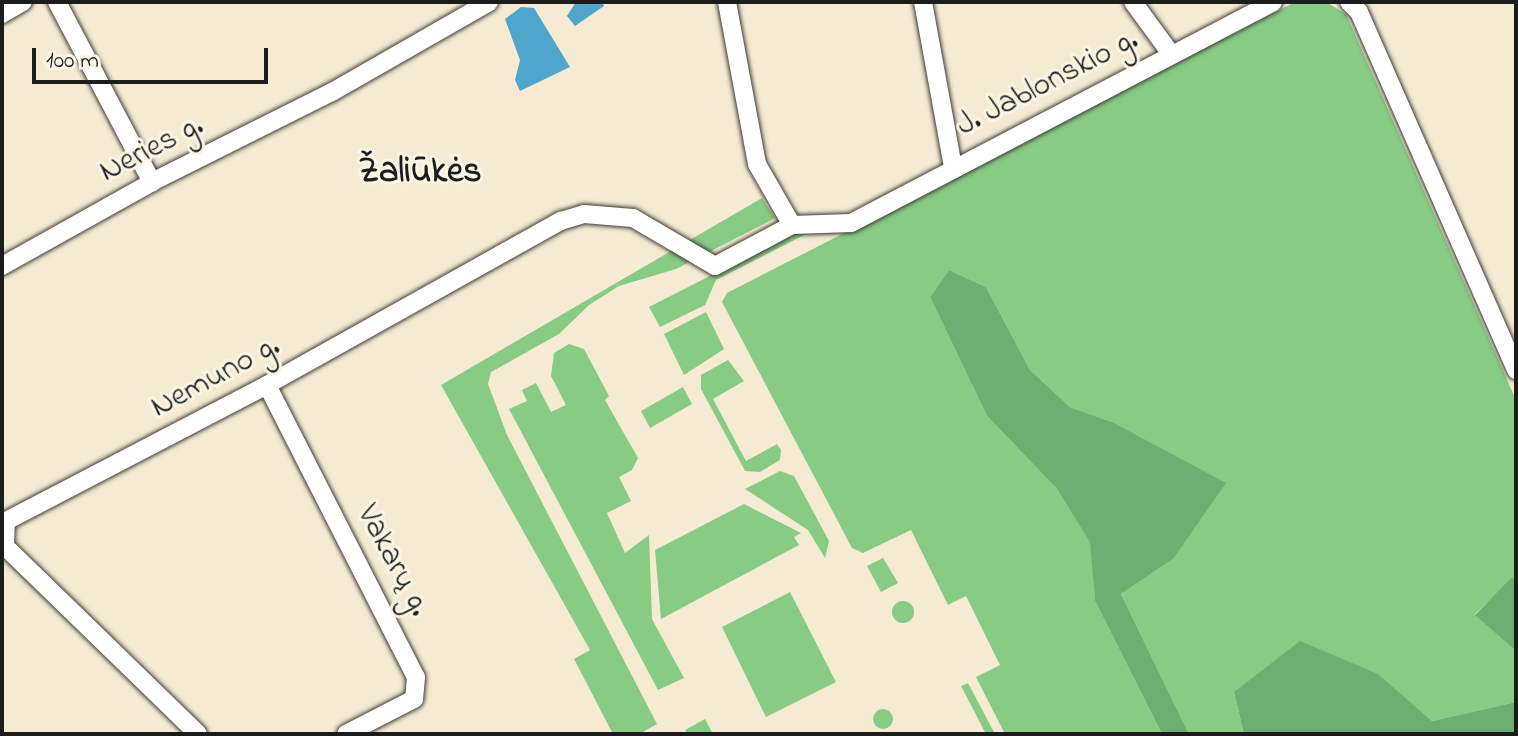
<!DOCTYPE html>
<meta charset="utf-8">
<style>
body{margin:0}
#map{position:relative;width:1518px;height:736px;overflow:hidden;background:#f5ebd2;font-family:"Indie Flower",sans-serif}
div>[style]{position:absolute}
.green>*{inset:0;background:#87cb84}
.round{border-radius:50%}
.forest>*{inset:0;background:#6daf72}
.water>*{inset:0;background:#50a5cc}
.roads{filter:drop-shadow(0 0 2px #3d3b37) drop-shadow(0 0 2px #3d3b37)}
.street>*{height:18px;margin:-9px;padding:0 9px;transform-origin:9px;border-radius:9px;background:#fff}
span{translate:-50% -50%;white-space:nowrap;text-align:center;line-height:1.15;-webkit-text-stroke:6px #fcf5e5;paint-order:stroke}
.street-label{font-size:32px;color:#1c1c1c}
.quarter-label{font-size:36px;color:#1c1c1c;font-weight:700}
.frame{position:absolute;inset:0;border:4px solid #1c1c1c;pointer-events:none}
.scale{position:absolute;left:32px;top:48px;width:236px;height:36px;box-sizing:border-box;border:4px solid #1c1c1c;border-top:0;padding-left:10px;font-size:24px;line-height:28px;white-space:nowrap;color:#1c1c1c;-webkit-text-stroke:6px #fcf5e5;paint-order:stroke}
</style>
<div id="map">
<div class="green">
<div style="clip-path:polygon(1295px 2px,1326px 2px,1346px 14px,1516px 400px,1516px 581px,1513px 578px,1475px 614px,1516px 651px,1516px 702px,1432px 721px,1377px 674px,1234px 692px,1244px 734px,1189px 734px,1121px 594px,1173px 559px,1112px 422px,1070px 407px,1030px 370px,986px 287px,949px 270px,930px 297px,987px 416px,1057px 489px,1091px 542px,1095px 601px,1162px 734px,1005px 734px,976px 677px,1000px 665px,966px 596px,948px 605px,911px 530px,863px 553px,852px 548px,722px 302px,727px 293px)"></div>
<div style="clip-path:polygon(762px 198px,775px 218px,676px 269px,619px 286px,589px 305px,559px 334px,491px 372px,488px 384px,507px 435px,657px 724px,639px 734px,613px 734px,574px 659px,590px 650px,441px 385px)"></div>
<div style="clip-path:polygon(804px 228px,808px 233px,716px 280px,705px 305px,660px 327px,649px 307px)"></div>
<div style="clip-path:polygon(706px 312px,724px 349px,684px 375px,664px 334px)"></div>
<div style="clip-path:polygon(569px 344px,584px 349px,609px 396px,605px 400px,638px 458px,632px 470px,619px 477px,631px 501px,607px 513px,625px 553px,649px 535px,652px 619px,684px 678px,658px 690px,509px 409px,527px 401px,522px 390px,536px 383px,551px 412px,566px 405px,551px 376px,554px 353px)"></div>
<div style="clip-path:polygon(728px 360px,744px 381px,713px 399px,746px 461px,777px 444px,781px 450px,780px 460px,760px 472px,745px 471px,701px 389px,701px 375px)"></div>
<div style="clip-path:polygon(683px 387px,692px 404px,650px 428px,641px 411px)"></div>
<div style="clip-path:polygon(780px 471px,794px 476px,829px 541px,825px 558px,808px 530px,745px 489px)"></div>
<div style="clip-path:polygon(744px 504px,801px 533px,794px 537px,799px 545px,661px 619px,655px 550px)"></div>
<div style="clip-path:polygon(883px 558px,898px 583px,881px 592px,867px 566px)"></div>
<div style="clip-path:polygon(790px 592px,836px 682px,766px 717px,722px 627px)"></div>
<div class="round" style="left:892px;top:601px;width:22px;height:22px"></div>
<div style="clip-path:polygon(968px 683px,995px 734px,986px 734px,961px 686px)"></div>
<div class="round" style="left:873px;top:709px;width:20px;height:20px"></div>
<div style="clip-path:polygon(705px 719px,713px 734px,687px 734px,685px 730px)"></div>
</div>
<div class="forest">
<div style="clip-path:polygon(949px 270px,986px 287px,1030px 370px,1070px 407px,1112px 422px,1226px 483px,1173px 559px,1121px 594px,1189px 734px,1162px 734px,1095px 601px,1090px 542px,1057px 489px,987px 416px,930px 297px)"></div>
<div style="clip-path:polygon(1512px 577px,1516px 581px,1516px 651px,1475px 615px)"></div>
<div style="clip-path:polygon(1300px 641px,1378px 674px,1432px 721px,1516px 702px,1516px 734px,1244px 734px,1234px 692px)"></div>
</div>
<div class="water">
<div style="clip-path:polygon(576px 2px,602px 2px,604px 6px,575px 26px,567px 16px)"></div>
<div style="clip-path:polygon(521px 7px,534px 8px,570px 67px,520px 91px,515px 80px,520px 60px,505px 19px)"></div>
</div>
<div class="roads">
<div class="street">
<div style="left:57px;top:2px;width:204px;rotate:62.2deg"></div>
<div style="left:727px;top:2px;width:165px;rotate:79.5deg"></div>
<div style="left:757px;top:164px;width:70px;rotate:60.2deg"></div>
<div style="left:923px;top:2px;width:168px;rotate:79.7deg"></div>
<div style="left:1133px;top:2px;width:64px;rotate:53.8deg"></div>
<div style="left:1349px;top:2px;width:14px;rotate:45deg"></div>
<div style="left:1359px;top:12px;width:391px;rotate:66.3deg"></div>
<div style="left:2px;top:14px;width:24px;rotate:-30deg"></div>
<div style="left:2px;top:266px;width:172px;rotate:-29.2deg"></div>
<div style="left:152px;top:182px;width:201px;rotate:-26.6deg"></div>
<div style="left:332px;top:92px;width:181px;rotate:-29.8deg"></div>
<div style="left:267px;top:385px;width:328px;rotate:63deg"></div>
<div style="left:416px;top:677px;width:22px;rotate:95deg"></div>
<div style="left:414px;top:699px;width:76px;rotate:152.8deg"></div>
<div style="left:198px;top:734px;width:269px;rotate:-135.8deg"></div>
<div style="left:5px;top:546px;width:25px;rotate:-88deg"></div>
<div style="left:6px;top:521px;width:294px;rotate:-27.5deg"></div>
<div style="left:267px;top:385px;width:337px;rotate:-29.2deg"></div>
<div style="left:561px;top:221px;width:24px;rotate:-17deg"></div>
<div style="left:584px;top:214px;width:49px;rotate:4.7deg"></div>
<div style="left:633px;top:218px;width:95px;rotate:30.3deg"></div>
<div style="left:715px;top:266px;width:87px;rotate:-28deg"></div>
<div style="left:792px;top:225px;width:59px;rotate:-1.9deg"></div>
<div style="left:851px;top:223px;width:476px;rotate:-27.6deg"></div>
</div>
</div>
<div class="street-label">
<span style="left:1048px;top:84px;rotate:-27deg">J. Jablonskio g.</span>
<span style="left:152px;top:150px;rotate:-27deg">Neries g.</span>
<span style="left:216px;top:378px;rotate:-28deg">Nemuno g.</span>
<span style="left:392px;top:561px;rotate:62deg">Vakarų g.</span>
</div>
<div class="quarter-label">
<span style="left:420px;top:173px">Žaliūkės</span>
</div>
<div class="frame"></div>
<div class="scale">100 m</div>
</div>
